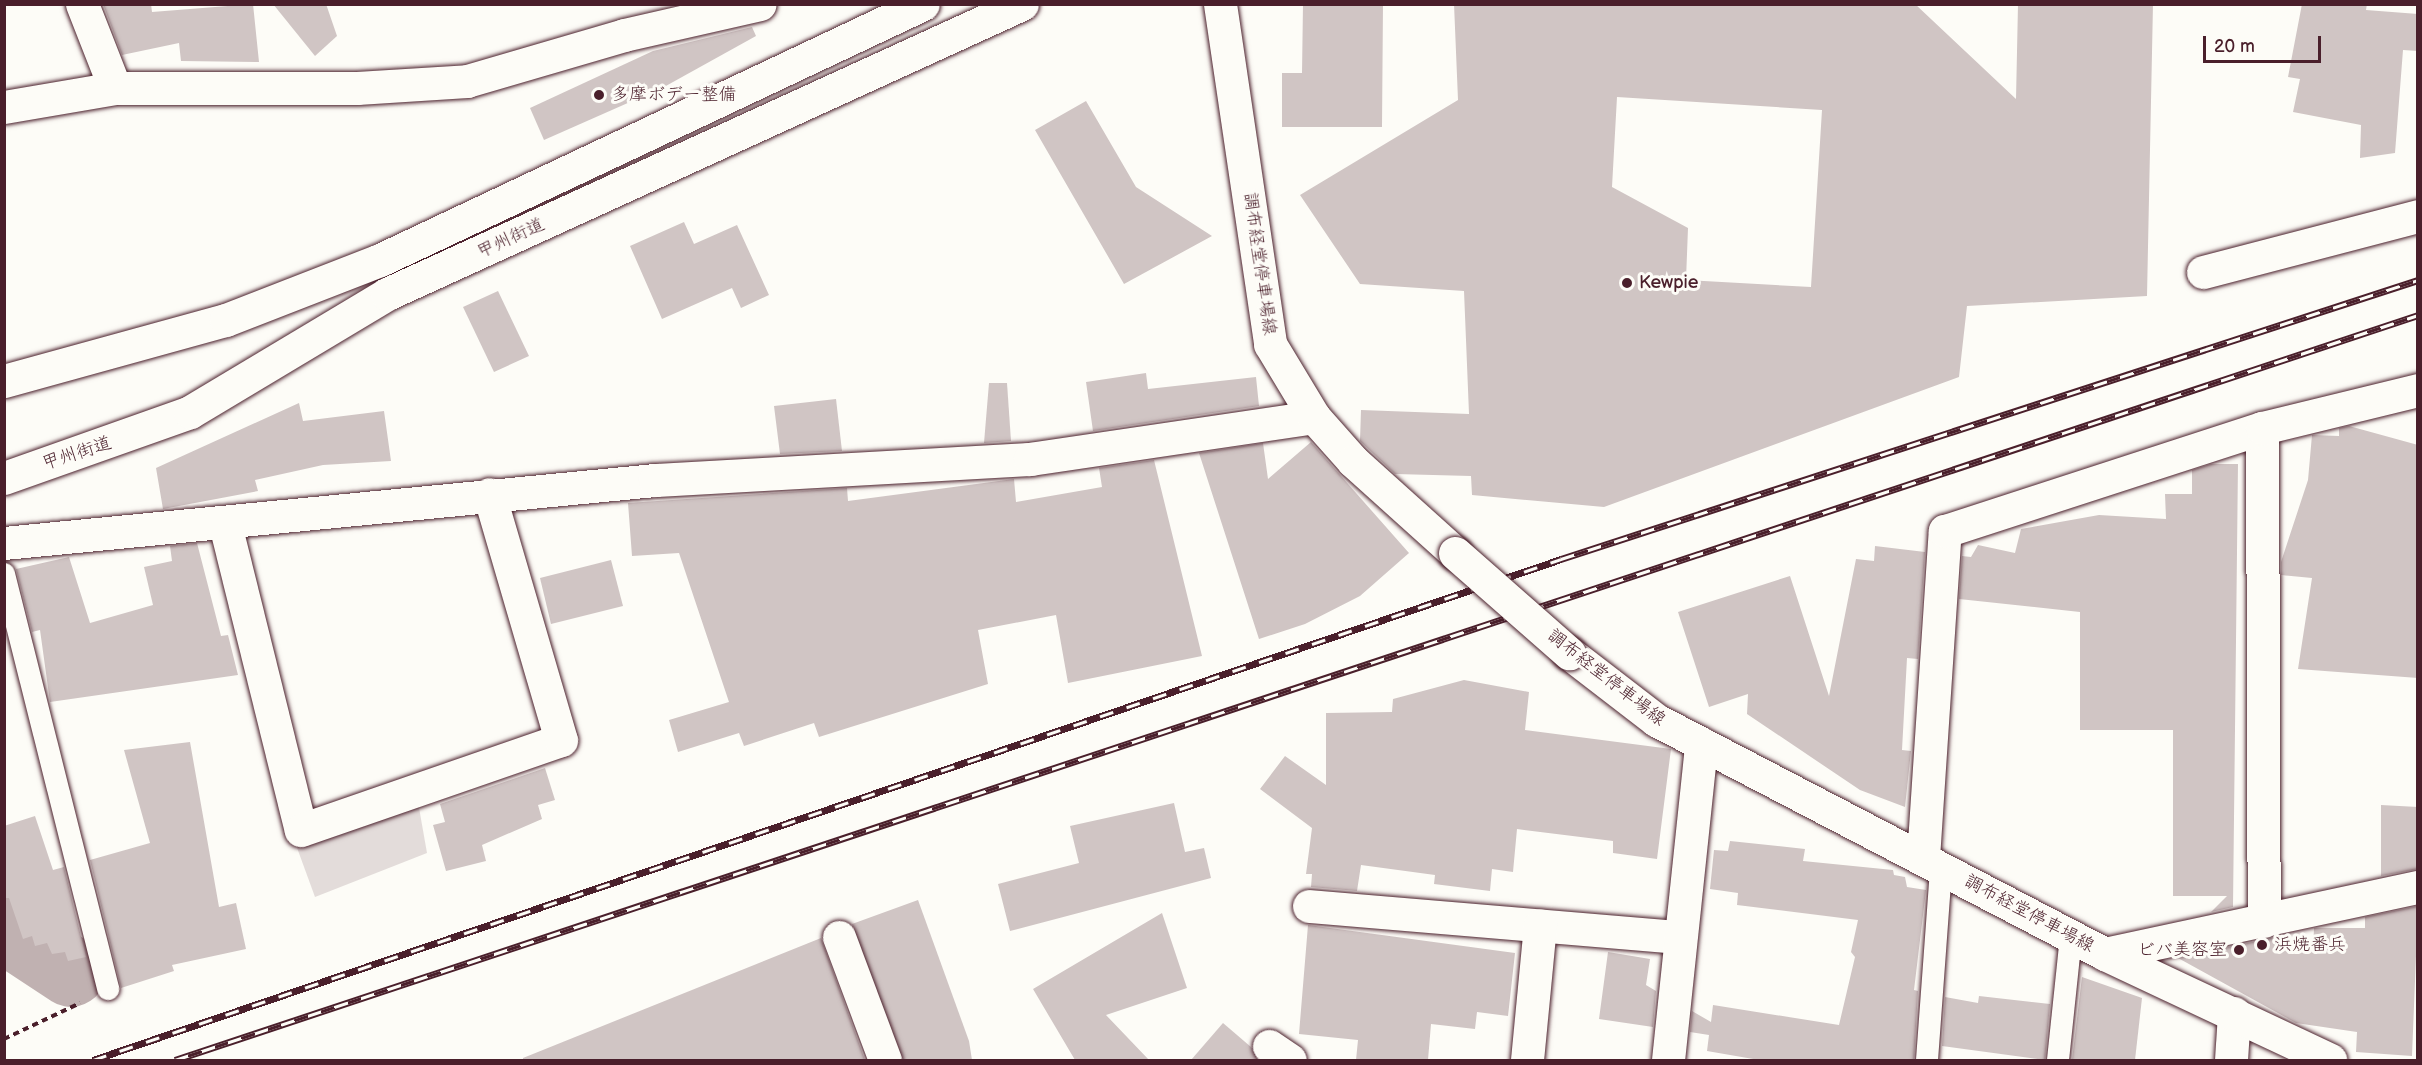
<!DOCTYPE html>
<meta charset="utf-8">
<style>
body{margin:0}
#map{position:relative;width:2422px;height:1065px;overflow:hidden;background:#fdfcf7;font-family:"Balsamiq Sans","Klee One",sans-serif}
div>[style]{position:absolute}
.green>*{inset:0;background:#e3dcda}
.river>*{height:70px;margin:-35px;padding:0 35px;transform-origin:35px;border-radius:35px;background:#c0b1b1}
.building>*{inset:0;background:#d0c5c4}
.path>*{height:4px;margin-top:-2px;transform-origin:0;background:repeating-linear-gradient(90deg,#4a1f2b 0 6px,transparent 0 10.5px)}
.roads{filter:drop-shadow(0 0 2px #4a1f2b) drop-shadow(0 0 2px #4a1f2b)}
.lane>*{height:22px;margin:-11px;padding:0 11px;transform-origin:11px;border-radius:11px;background:#fdfcf7}
.street>*{height:33px;margin:-16.5px;padding:0 16.5px;transform-origin:16.5px;border-radius:16.5px;background:#fdfcf7}
.secondary>*{height:33px;margin:-16.5px;padding:0 16.5px;transform-origin:16.5px;border-radius:16.5px;background:#fdfcf7}
.highway>*{height:33px;margin:-16.5px;padding:0 16.5px;transform-origin:16.5px;border-radius:16.5px;background:#fdfcf7}
.rail>*{height:7px;margin-top:-3.5px;transform-origin:0;background:repeating-linear-gradient(90deg,#fdfcf7 0 14px,#4a1f2b 0 28px);box-sizing:border-box;border-block:2px solid #4a1f2b}
.bridges{filter:drop-shadow(0 0 2px #4a1f2b) drop-shadow(0 0 2px #4a1f2b)}
.secondary-bridge>*{height:33px;margin:-16.5px;padding:0 16.5px;transform-origin:16.5px;border-radius:16.5px;background:#fdfcf7}
.dots>*{width:16px;height:16px;translate:-50% -50%;box-sizing:border-box;border:3px solid #fdfcf7;border-radius:50%}
span{translate:-50% -50%;white-space:nowrap;text-align:center;line-height:1.15;-webkit-text-stroke:6px #fdfcf7;paint-order:stroke}
.poi-label{font-size:18px;color:#4a1f2b}
.left{translate:0 -50%;text-align:left}
.right{translate:-100% -50%;text-align:right}
.street-label{font-size:18px;color:#4a1f2b}
.frame{position:absolute;inset:0;border:6px solid #4a1f2b;pointer-events:none}
.scale{position:absolute;left:2203px;top:36px;width:118px;height:27px;box-sizing:border-box;border:3px solid #4a1f2b;border-top:0;padding-left:8px;font-size:18px;line-height:21px;white-space:nowrap;color:#4a1f2b;-webkit-text-stroke:4px #fdfcf7;paint-order:stroke}
</style>
<div id="map">
<div class="green">
<div style="clip-path:polygon(418px 802px,427px 853px,315px 897px,296px 845px)"></div>
</div>
<div class="river">
<div style="left:4px;top:928px;width:80px;rotate:33.3deg"></div>
</div>
<div class="building">
<div style="clip-path:polygon(103px 4px,151px 4px,152px 12px,253px 4px,259px 62px,181px 61px,179px 43px,122px 55px)"></div>
<div style="clip-path:polygon(273px 4px,326px 4px,337px 36px,315px 56px)"></div>
<div style="clip-path:polygon(1303px 4px,1383px 4px,1382px 127px,1282px 127px,1282px 73px,1302px 73px)"></div>
<div style="clip-path:polygon(evenodd,1454px 4px,1915px 4px,2016px 99px,2018px 4px,2153px 4px,2147px 296px,1967px 306px,1959px 377px,1604px 507px,1472px 495px,1471px 476px,1395px 474px,1360px 441px,1361px 410px,1469px 414px,1464px 291px,1360px 284px,1300px 195px,1458px 100px,1454px 4px,1617px 97px,1822px 110px,1811px 287px,1686px 280px,1688px 228px,1612px 187px,1617px 97px)"></div>
<div style="clip-path:polygon(2302px 4px,2367px 4px,2366px 10px,2418px 14px,2418px 51px,2403px 50px,2395px 153px,2360px 158px,2361px 125px,2293px 112px,2300px 79px,2288px 77px)"></div>
<div style="clip-path:polygon(752px 27px,756px 36px,664px 87px,544px 140px,530px 108px,653px 51px)"></div>
<div style="clip-path:polygon(1086px 101px,1136px 187px,1212px 236px,1124px 284px,1035px 130px)"></div>
<div style="clip-path:polygon(684px 222px,694px 244px,737px 225px,769px 295px,741px 308px,732px 288px,662px 319px,630px 246px)"></div>
<div style="clip-path:polygon(498px 291px,529px 356px,494px 372px,463px 307px)"></div>
<div style="clip-path:polygon(1146px 373px,1148px 389px,1256px 377px,1259px 406px,1093px 431px,1086px 382px)"></div>
<div style="clip-path:polygon(989px 383px,1007px 383px,1011px 441px,984px 443px)"></div>
<div style="clip-path:polygon(836px 399px,842px 451px,780px 454px,774px 406px)"></div>
<div style="clip-path:polygon(299px 403px,303px 421px,384px 411px,391px 461px,323px 465px,255px 480px,258px 491px,163px 509px,156px 468px)"></div>
<div style="clip-path:polygon(2349px 426px,2418px 445px,2418px 678px,2298px 669px,2312px 578px,2281px 575px,2281px 562px,2308px 480px,2312px 435px,2339px 436px,2339px 428px)"></div>
<div style="clip-path:polygon(1311px 442px,1409px 553px,1360px 596px,1305px 624px,1259px 639px,1199px 453px,1263px 443px,1268px 479px)"></div>
<div style="clip-path:polygon(1154px 460px,1202px 656px,1068px 683px,1056px 615px,978px 630px,988px 684px,819px 737px,814px 723px,744px 746px,739px 733px,678px 752px,669px 720px,729px 702px,679px 553px,632px 556px,628px 503px,847px 488px,848px 501px,1014px 479px,1016px 502px,1102px 487px,1099px 468px)"></div>
<div style="clip-path:polygon(2211px 464px,2238px 464px,2233px 907px,2211px 912px,2227px 896px,2173px 896px,2173px 730px,2080px 730px,2080px 612px,1959px 599px,1962px 556px,1971px 557px,1978px 545px,2015px 553px,2021px 529px,2099px 515px,2166px 519px,2165px 494px,2192px 494px,2192px 470px)"></div>
<div style="clip-path:polygon(197px 543px,221px 636px,228px 635px,238px 675px,50px 702px,40px 630px,32px 632px,16px 569px,69px 557px,90px 623px,153px 605px,144px 567px,172px 561px,170px 546px)"></div>
<div style="clip-path:polygon(1875px 546px,1925px 552px,1918px 659px,1907px 658px,1902px 750px,1911px 751px,1905px 807px,1860px 790px,1747px 714px,1748px 694px,1709px 707px,1678px 612px,1790px 576px,1829px 696px,1856px 559px,1874px 561px)"></div>
<div style="clip-path:polygon(611px 560px,623px 606px,551px 624px,540px 578px)"></div>
<div style="clip-path:polygon(1464px 680px,1529px 692px,1525px 730px,1671px 749px,1657px 859px,1613px 853px,1613px 841px,1517px 829px,1513px 872px,1492px 869px,1490px 891px,1434px 884px,1435px 875px,1361px 865px,1357px 891px,1311px 887px,1312px 874px,1306px 874px,1312px 828px,1260px 789px,1285px 756px,1326px 785px,1326px 713px,1392px 712px,1393px 699px)"></div>
<div style="clip-path:polygon(190px 742px,219px 907px,236px 903px,246px 949px,172px 965px,174px 971px,121px 988px,90px 860px,150px 843px,124px 750px)"></div>
<div style="clip-path:polygon(545px 768px,555px 800px,538px 805px,542px 819px,482px 845px,486px 861px,446px 871px,433px 825px,445px 822px,440px 804px)"></div>
<div style="clip-path:polygon(1174px 803px,1185px 852px,1204px 848px,1211px 878px,1010px 931px,998px 884px,1079px 863px,1070px 826px)"></div>
<div style="clip-path:polygon(2381px 805px,2418px 807px,2418px 869px,2381px 876px)"></div>
<div style="clip-path:polygon(35px 816px,53px 870px,64px 867px,86px 957px,68px 961px,65px 952px,52px 954px,47px 943px,35px 946px,32px 936px,23px 939px,9px 898px,4px 898px,4px 826px)"></div>
<div style="clip-path:polygon(1730px 841px,1805px 849px,1803px 861px,1893px 870px,1894px 875px,1905px 877px,1907px 887px,1926px 890px,1914px 990px,1918px 991px,1914px 1060px,1759px 1060px,1707px 1051px,1709px 1035px,1690px 1032px,1692px 1011px,1711px 1022px,1713px 1005px,1839px 1025px,1855px 957px,1851px 952px,1858px 920px,1737px 905px,1738px 893px,1710px 889px,1714px 850px,1728px 851px)"></div>
<div style="clip-path:polygon(918px 900px,969px 1041px,972px 1060px,903px 1060px,852px 924px)"></div>
<div style="clip-path:polygon(2418px 906px,2412px 1056px,2356px 1052px,2357px 1032px,2296px 1023px,2178px 958px,2271px 938px,2313px 952px,2314px 928px,2365px 928px,2365px 917px)"></div>
<div style="clip-path:polygon(1162px 913px,1187px 988px,1106px 1015px,1149px 1060px,1075px 1060px,1033px 989px)"></div>
<div style="clip-path:polygon(1308px 925px,1515px 953px,1508px 1016px,1477px 1012px,1475px 1029px,1431px 1024px,1428px 1060px,1356px 1060px,1358px 1040px,1299px 1034px)"></div>
<div style="clip-path:polygon(821px 938px,865px 1060px,523px 1060px,523px 1058px)"></div>
<div style="clip-path:polygon(1608px 952px,1650px 959px,1646px 985px,1656px 991px,1653px 1027px,1599px 1019px)"></div>
<div style="clip-path:polygon(2082px 977px,2142px 998px,2135px 1060px,2072px 1060px)"></div>
<div style="clip-path:polygon(1979px 996px,2050px 1004px,2045px 1060px,1942px 1046px,1945px 997px,1978px 1003px)"></div>
<div style="clip-path:polygon(1223px 1023px,1251px 1047px,1258px 1060px,1191px 1060px)"></div>
</div>
<div class="path">
<div style="left:4px;top:1039px;width:84px;rotate:-25.3deg"></div>
</div>
<div class="roads">
<div class="lane">
<div style="left:4px;top:574px;width:428px;rotate:75.9deg"></div>
<div style="left:1927px;top:1060px;width:193px;rotate:-85.8deg"></div>
<div style="left:2058px;top:1060px;width:124px;rotate:-84deg"></div>
</div>
<div class="street">
<div style="left:82px;top:4px;width:90px;rotate:68.6deg"></div>
<div style="left:4px;top:107px;width:113px;rotate:-9.7deg"></div>
<div style="left:115px;top:88px;width:242px"></div>
<div style="left:357px;top:88px;width:110px;rotate:-3.6deg"></div>
<div style="left:467px;top:81px;width:164px;rotate:-16.3deg"></div>
<div style="left:624px;top:35px;width:139px;rotate:-12.8deg"></div>
<div style="left:2203px;top:272px;width:222px;rotate:-14.6deg"></div>
<div style="left:2262px;top:428px;width:493px;rotate:89.8deg"></div>
<div style="left:225px;top:524px;width:315px;rotate:76.1deg"></div>
<div style="left:301px;top:830px;width:275px;rotate:-19.1deg"></div>
<div style="left:561px;top:740px;width:256px;rotate:-106.3deg"></div>
<div style="left:4px;top:543px;width:654px;rotate:-5.53deg"></div>
<div style="left:655px;top:480px;width:376px;rotate:-3.2deg"></div>
<div style="left:1030px;top:459px;width:287px;rotate:-8.4deg"></div>
<div style="left:1923px;top:858px;width:328px;rotate:-86.2deg"></div>
<div style="left:1945px;top:531px;width:333px;rotate:-18deg"></div>
<div style="left:2262px;top:428px;width:161px;rotate:-13.7deg"></div>
<div style="left:1309px;top:906px;width:370px;rotate:4.8deg"></div>
<div style="left:839px;top:937px;width:131px;rotate:69.5deg"></div>
<div style="left:2105px;top:954px;width:320px;rotate:-12.1deg"></div>
<div style="left:1269px;top:1046px;width:25px;rotate:34deg"></div>
<div style="left:1527px;top:1060px;width:135px;rotate:-84.5deg"></div>
<div style="left:1668px;top:1060px;width:318px;rotate:-84deg"></div>
<div style="left:2231px;top:1060px;width:47px;rotate:-86.3deg"></div>
</div>
<div class="secondary">
<div style="left:1220px;top:4px;width:344px;rotate:81.6deg"></div>
<div style="left:1270px;top:344px;width:85px;rotate:58.9deg"></div>
<div style="left:1314px;top:417px;width:59px;rotate:48.4deg"></div>
<div style="left:1353px;top:461px;width:137px;rotate:42deg"></div>
<div style="left:1569px;top:653px;width:110px;rotate:37.6deg"></div>
<div style="left:1656px;top:720px;width:506px;rotate:27.53deg"></div>
<div style="left:2105px;top:954px;width:249px;rotate:25.2deg"></div>
</div>
<div class="highway">
<div style="left:4px;top:381px;width:230px;rotate:-15.4deg"></div>
<div style="left:226px;top:320px;width:165px;rotate:-21.3deg"></div>
<div style="left:380px;top:260px;width:600px;rotate:-25.24deg"></div>
<div style="left:4px;top:478px;width:197px;rotate:-19.5deg"></div>
<div style="left:190px;top:412px;width:230px;rotate:-30.9deg"></div>
<div style="left:387px;top:294px;width:698px;rotate:-24.55deg"></div>
</div>
</div>
<div class="rail">
<div style="left:93px;top:1060px;width:1551px;rotate:-18.84deg"></div>
<div style="left:1561px;top:559px;width:901px;rotate:-18.03deg"></div>
<div style="left:175px;top:1060px;width:2363px;rotate:-18.37deg"></div>
</div>
<div class="bridges">
<div class="secondary-bridge">
<div style="left:1455px;top:553px;width:152px;rotate:41.3deg"></div>
</div>
</div>
<div class="dots">
<div style="left:599px;top:95px;background:#4a1f2b"></div>
<div style="left:1627px;top:283px;background:#4a1f2b"></div>
<div style="left:2262px;top:945px;background:#4a1f2b"></div>
<div style="left:2239px;top:950px;background:#4a1f2b"></div>
</div>
<div class="poi-label">
<span class="left" style="left:611px;top:95px">多摩ボデー整備</span>
<span class="left" style="left:1639px;top:283px">Kewpie</span>
<span class="left" style="left:2274px;top:945px">浜焼番兵</span>
<span class="right" style="left:2227px;top:950px">ビバ美容室</span>
</div>
<div class="street-label">
<span style="left:511px;top:239px;rotate:-25deg">甲州街道</span>
<span style="left:1259px;top:264px;rotate:82deg">調布経堂停車場線</span>
<span style="left:77px;top:454px;rotate:-18deg">甲州街道</span>
<span style="left:1606px;top:678px;rotate:38deg">調布経堂停車場線</span>
<span style="left:2029px;top:914px;rotate:28deg">調布経堂停車場線</span>
</div>
<div class="frame"></div>
<div class="scale">20 m</div>
</div>
